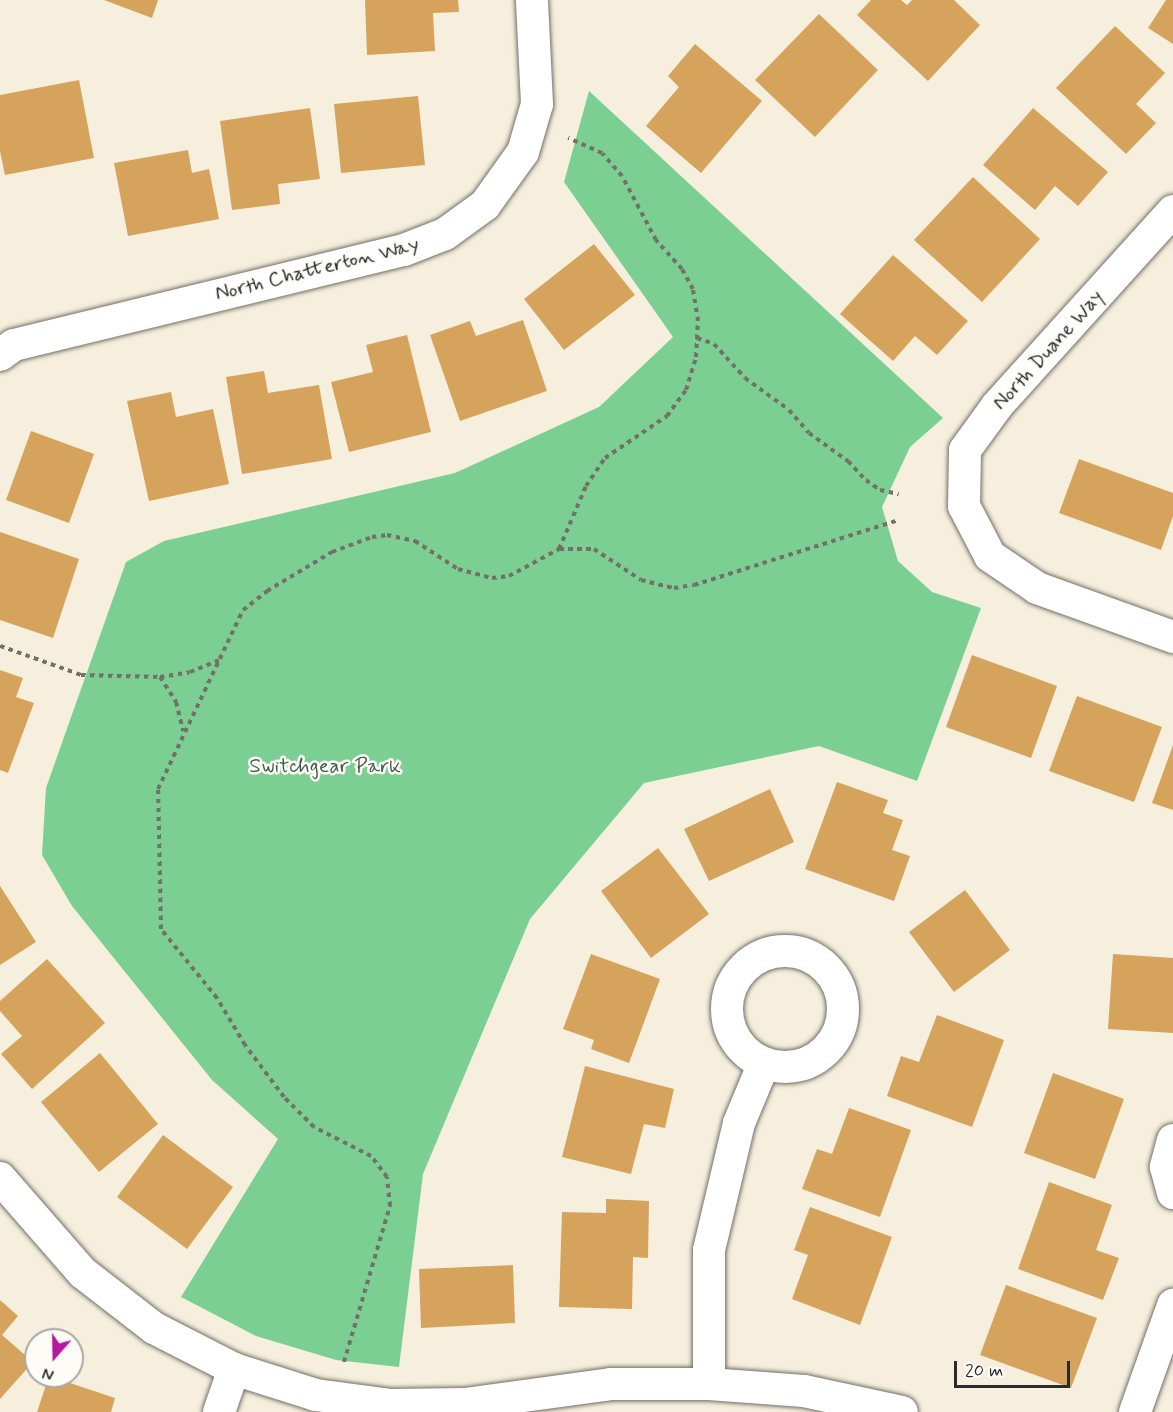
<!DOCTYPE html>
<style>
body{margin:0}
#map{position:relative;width:1173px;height:1412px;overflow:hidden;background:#f7efdd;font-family:Mynerve,sans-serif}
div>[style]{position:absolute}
.green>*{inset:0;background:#7bcf92}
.building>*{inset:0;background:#d5a35c}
.path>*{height:4px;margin-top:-2px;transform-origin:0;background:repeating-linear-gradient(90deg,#727069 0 4.5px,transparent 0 9px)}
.roads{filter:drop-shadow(0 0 2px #727069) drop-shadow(0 0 2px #727069)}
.street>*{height:32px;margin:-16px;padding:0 16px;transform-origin:16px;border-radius:16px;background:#fff}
.street>.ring{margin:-16px;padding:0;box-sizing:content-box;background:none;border:32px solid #fff;border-radius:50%}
span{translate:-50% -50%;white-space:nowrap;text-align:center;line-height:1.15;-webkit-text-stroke:5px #fdfcf7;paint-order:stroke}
.street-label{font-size:21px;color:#2b2b2b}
.park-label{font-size:21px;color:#435c4a}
.north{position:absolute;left:24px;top:1328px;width:60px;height:60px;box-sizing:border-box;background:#fdfcf7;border:2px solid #a9a8a5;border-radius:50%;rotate:200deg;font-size:16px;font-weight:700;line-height:24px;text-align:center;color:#2b2b2b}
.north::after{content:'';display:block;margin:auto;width:21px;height:27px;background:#b5179e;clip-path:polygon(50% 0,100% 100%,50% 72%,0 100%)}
.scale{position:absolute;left:954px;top:1361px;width:116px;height:27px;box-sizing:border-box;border:3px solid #2b2b2b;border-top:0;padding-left:8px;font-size:18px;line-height:21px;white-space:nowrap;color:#2b2b2b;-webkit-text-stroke:4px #fdfcf7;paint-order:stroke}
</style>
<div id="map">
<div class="green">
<div style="clip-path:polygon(589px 91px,943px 418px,910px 447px,882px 507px,898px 561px,932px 592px,981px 608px,917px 781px,819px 746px,644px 783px,530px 919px,423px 1174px,399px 1367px,336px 1360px,256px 1336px,181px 1297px,278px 1139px,212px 1080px,72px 906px,42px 855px,46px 788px,126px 562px,164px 541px,455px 473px,599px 407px,673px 337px,564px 182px)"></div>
</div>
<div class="building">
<div style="clip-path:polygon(104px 0,158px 0,152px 18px)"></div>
<div style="clip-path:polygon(365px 0,458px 0,459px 12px,433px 13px,435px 51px,367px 55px)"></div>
<div style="clip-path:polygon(871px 0,901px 0,907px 5px,912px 0,954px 0,980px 25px,928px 81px,857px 15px)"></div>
<div style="clip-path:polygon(1166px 0,1173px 0,1173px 44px,1148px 28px)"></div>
<div style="clip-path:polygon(819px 14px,878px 70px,815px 137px,755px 80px)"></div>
<div style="clip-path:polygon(1115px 26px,1165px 73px,1136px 104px,1156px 123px,1126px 154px,1056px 88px)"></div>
<div style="clip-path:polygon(695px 44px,762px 101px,701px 173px,646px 126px,679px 87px,668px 76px)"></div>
<div style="clip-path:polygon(79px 80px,94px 158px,5px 175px,0 151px,0 95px)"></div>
<div style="clip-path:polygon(418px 96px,425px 165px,341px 173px,334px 104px)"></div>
<div style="clip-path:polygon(310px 108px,320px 179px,278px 184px,280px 204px,232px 210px,220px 121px)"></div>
<div style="clip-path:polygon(1033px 108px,1108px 172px,1078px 206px,1055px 186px,1035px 210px,983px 165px)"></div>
<div style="clip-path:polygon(188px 150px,192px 173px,209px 169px,219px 219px,128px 236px,114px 163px)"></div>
<div style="clip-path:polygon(973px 177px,1040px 239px,982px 302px,914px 240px)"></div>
<div style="clip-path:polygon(594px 244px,635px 295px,564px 350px,524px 299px)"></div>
<div style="clip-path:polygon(893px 255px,968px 321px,937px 355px,915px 336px,893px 361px,840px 314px)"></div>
<div style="clip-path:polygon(523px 320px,547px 391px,460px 421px,430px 335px,470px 321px,476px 336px)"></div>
<div style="clip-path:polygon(407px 335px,431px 432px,349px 452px,331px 382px,373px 372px,366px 345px)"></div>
<div style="clip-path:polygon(264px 371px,268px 393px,319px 385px,332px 459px,242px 474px,226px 377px)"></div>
<div style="clip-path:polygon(171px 392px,176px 417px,213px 409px,229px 484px,149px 501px,127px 401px)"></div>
<div style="clip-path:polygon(31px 431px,94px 454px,69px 523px,6px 500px)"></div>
<div style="clip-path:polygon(1079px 459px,1173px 493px,1173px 516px,1161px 550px,1059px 513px)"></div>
<div style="clip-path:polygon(0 532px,79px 559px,53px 638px,0 620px)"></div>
<div style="clip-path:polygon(972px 655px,1057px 686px,1031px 758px,946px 727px)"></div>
<div style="clip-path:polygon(0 670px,23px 678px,16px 697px,34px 703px,8px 773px,0 770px)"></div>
<div style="clip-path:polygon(1077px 696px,1162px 727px,1134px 802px,1049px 771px)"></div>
<div style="clip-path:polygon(1173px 745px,1173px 810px,1152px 803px)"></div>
<div style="clip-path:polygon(837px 782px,888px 800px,883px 813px,903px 820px,892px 850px,910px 856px,894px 901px,805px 869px)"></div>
<div style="clip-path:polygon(770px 789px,794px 842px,709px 881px,684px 829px)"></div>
<div style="clip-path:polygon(658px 848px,709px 914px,651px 958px,601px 891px)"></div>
<div style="clip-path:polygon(0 886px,36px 942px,0 965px)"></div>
<div style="clip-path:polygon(965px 890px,1010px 950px,954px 992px,909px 932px)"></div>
<div style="clip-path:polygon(591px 954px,660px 979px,629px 1063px,591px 1049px,594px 1040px,563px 1029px)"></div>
<div style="clip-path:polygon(1113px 954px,1173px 958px,1173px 1033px,1108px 1029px)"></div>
<div style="clip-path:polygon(47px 959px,105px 1023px,32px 1089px,1px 1054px,22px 1036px,0 1011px,0 1001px)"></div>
<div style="clip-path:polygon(937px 1015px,1004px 1040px,972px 1127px,887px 1096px,901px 1056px,919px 1062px)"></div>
<div style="clip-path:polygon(100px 1053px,158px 1124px,99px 1172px,41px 1102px)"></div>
<div style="clip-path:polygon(585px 1066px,674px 1089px,665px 1128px,644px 1124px,631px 1174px,562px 1157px)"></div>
<div style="clip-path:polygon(1053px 1073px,1124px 1099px,1095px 1179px,1024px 1153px)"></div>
<div style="clip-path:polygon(849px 1108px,911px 1130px,880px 1217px,802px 1189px,817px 1149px,832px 1154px)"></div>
<div style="clip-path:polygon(163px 1135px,233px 1187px,187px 1249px,117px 1197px)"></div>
<div style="clip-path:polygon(1049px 1182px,1112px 1205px,1096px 1250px,1119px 1258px,1103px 1300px,1018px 1269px)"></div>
<div style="clip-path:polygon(606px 1199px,649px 1201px,648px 1258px,633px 1257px,632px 1309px,559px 1307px,562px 1212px,606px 1213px)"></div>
<div style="clip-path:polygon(810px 1207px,892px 1237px,860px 1325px,792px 1299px,808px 1255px,794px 1250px)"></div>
<div style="clip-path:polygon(513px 1265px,515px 1323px,421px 1328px,419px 1269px)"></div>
<div style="clip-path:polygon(1006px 1285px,1097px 1318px,1071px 1388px,980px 1355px)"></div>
<div style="clip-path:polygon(0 1300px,18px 1316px,2px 1335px,33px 1362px,0 1399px)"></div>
<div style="clip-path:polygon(49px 1376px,115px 1398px,111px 1412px,37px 1412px)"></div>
</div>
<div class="path">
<div style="left:697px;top:338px;width:18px;rotate:19deg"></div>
<div style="left:714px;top:344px;width:46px;rotate:47.6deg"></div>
<div style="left:745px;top:378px;width:54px;rotate:36deg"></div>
<div style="left:789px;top:410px;width:30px;rotate:49deg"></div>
<div style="left:809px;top:433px;width:48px;rotate:35.7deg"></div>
<div style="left:848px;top:461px;width:26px;rotate:47deg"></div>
<div style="left:866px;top:480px;width:17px;rotate:36deg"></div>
<div style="left:880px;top:490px;width:19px;rotate:12deg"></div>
<div style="left:559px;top:549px;width:69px;rotate:-66.8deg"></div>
<div style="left:586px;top:486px;width:34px;rotate:-56deg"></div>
<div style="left:605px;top:458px;width:75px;rotate:-34.1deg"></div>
<div style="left:667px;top:416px;width:32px;rotate:-54deg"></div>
<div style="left:686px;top:390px;width:34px;rotate:-73deg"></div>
<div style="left:696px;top:357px;width:36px;rotate:-87deg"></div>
<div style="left:698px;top:321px;width:32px;rotate:-99deg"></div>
<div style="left:693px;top:289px;width:23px;rotate:-119deg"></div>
<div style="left:682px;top:269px;width:39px;rotate:-132deg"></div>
<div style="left:656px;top:240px;width:72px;rotate:-118deg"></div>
<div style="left:622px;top:176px;width:30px;rotate:-131deg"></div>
<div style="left:602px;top:153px;width:37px;rotate:-156deg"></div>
<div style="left:0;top:646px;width:86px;rotate:19.7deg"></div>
<div style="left:81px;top:675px;width:79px;rotate:1.5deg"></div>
<div style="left:160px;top:677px;width:30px;rotate:-9deg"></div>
<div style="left:190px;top:672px;width:31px;rotate:-22deg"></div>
<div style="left:160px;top:677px;width:30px;rotate:57deg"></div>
<div style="left:176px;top:702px;width:30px;rotate:76deg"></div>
<div style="left:344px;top:1362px;width:163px;rotate:-73.6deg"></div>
<div style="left:390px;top:1206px;width:29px;rotate:-96deg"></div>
<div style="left:387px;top:1177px;width:26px;rotate:-127deg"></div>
<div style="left:371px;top:1156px;width:64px;rotate:-153deg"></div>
<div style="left:314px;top:1127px;width:42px;rotate:-135deg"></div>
<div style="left:284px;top:1097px;width:65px;rotate:-126.9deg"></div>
<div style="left:245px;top:1045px;width:55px;rotate:-120.8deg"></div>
<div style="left:217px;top:998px;width:89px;rotate:-129.1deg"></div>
<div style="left:161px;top:929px;width:140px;rotate:-91.2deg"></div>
<div style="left:158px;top:789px;width:198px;rotate:-64.6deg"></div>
<div style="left:243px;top:610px;width:31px;rotate:-38deg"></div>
<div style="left:267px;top:591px;width:76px;rotate:-31deg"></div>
<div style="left:332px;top:552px;width:43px;rotate:-20.6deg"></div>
<div style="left:372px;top:537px;width:15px;rotate:-8deg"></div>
<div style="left:387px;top:535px;width:29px;rotate:12deg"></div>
<div style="left:415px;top:541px;width:51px;rotate:33.1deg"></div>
<div style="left:458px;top:569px;width:35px;rotate:15deg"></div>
<div style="left:492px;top:578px;width:17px;rotate:-7deg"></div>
<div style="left:509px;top:576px;width:57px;rotate:-28.4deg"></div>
<div style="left:559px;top:549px;width:35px"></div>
<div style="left:594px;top:549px;width:56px;rotate:33.4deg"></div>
<div style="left:641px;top:580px;width:34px;rotate:14deg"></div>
<div style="left:674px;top:588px;width:20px;rotate:-9deg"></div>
<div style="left:694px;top:585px;width:212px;rotate:-17.6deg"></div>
</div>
<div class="roads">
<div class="street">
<div style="left:1173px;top:211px;width:263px;rotate:132.1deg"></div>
<div style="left:997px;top:406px;width:54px;rotate:126deg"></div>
<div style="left:965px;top:450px;width:56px;rotate:91deg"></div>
<div style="left:964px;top:506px;width:56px;rotate:62.5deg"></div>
<div style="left:990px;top:556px;width:57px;rotate:34.2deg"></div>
<div style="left:1037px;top:588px;width:145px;rotate:19.8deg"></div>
<div style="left:0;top:355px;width:17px;rotate:-36deg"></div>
<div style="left:14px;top:345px;width:401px;rotate:-13.7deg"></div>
<div style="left:404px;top:250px;width:44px;rotate:-21.3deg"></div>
<div style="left:445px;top:234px;width:49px;rotate:-35.9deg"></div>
<div style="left:485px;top:205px;width:65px;rotate:-54.4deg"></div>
<div style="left:523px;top:152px;width:50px;rotate:-73.7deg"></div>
<div style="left:537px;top:104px;width:104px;rotate:-92.8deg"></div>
<div class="ring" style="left:727px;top:951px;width:84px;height:84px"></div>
<div style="left:1173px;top:1140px;width:28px;rotate:105deg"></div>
<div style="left:1166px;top:1167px;width:27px;rotate:75deg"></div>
<div style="left:0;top:1178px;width:126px;rotate:48.9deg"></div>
<div style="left:83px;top:1273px;width:90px;rotate:37.8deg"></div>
<div style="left:154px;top:1328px;width:90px;rotate:27.1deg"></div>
<div style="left:234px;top:1369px;width:86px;rotate:17.6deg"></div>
<div style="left:316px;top:1395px;width:76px;rotate:7.6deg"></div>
<div style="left:391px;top:1405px;width:74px;rotate:-0.8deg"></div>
<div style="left:465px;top:1404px;width:147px;rotate:-7.8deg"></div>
<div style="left:611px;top:1384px;width:98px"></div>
<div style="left:709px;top:1384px;width:95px;rotate:4.2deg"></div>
<div style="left:804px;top:1391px;width:100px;rotate:12.1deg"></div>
<div style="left:709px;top:1384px;width:134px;rotate:-90deg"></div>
<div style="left:709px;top:1250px;width:130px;rotate:-76.7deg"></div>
<div style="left:739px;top:1123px;width:65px;rotate:-67.4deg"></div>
<div style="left:219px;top:1412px;width:46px;rotate:-70.8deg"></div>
<div style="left:1135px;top:1412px;width:114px;rotate:-70.4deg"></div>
</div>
</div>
<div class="street-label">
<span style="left:317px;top:269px;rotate:-14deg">North Chatterton Way</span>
<span style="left:1048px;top:350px;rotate:-48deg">North Duane Way</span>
</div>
<div class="park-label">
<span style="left:325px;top:766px">Switchgear Park</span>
</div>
<div class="north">N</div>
<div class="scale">20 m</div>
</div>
